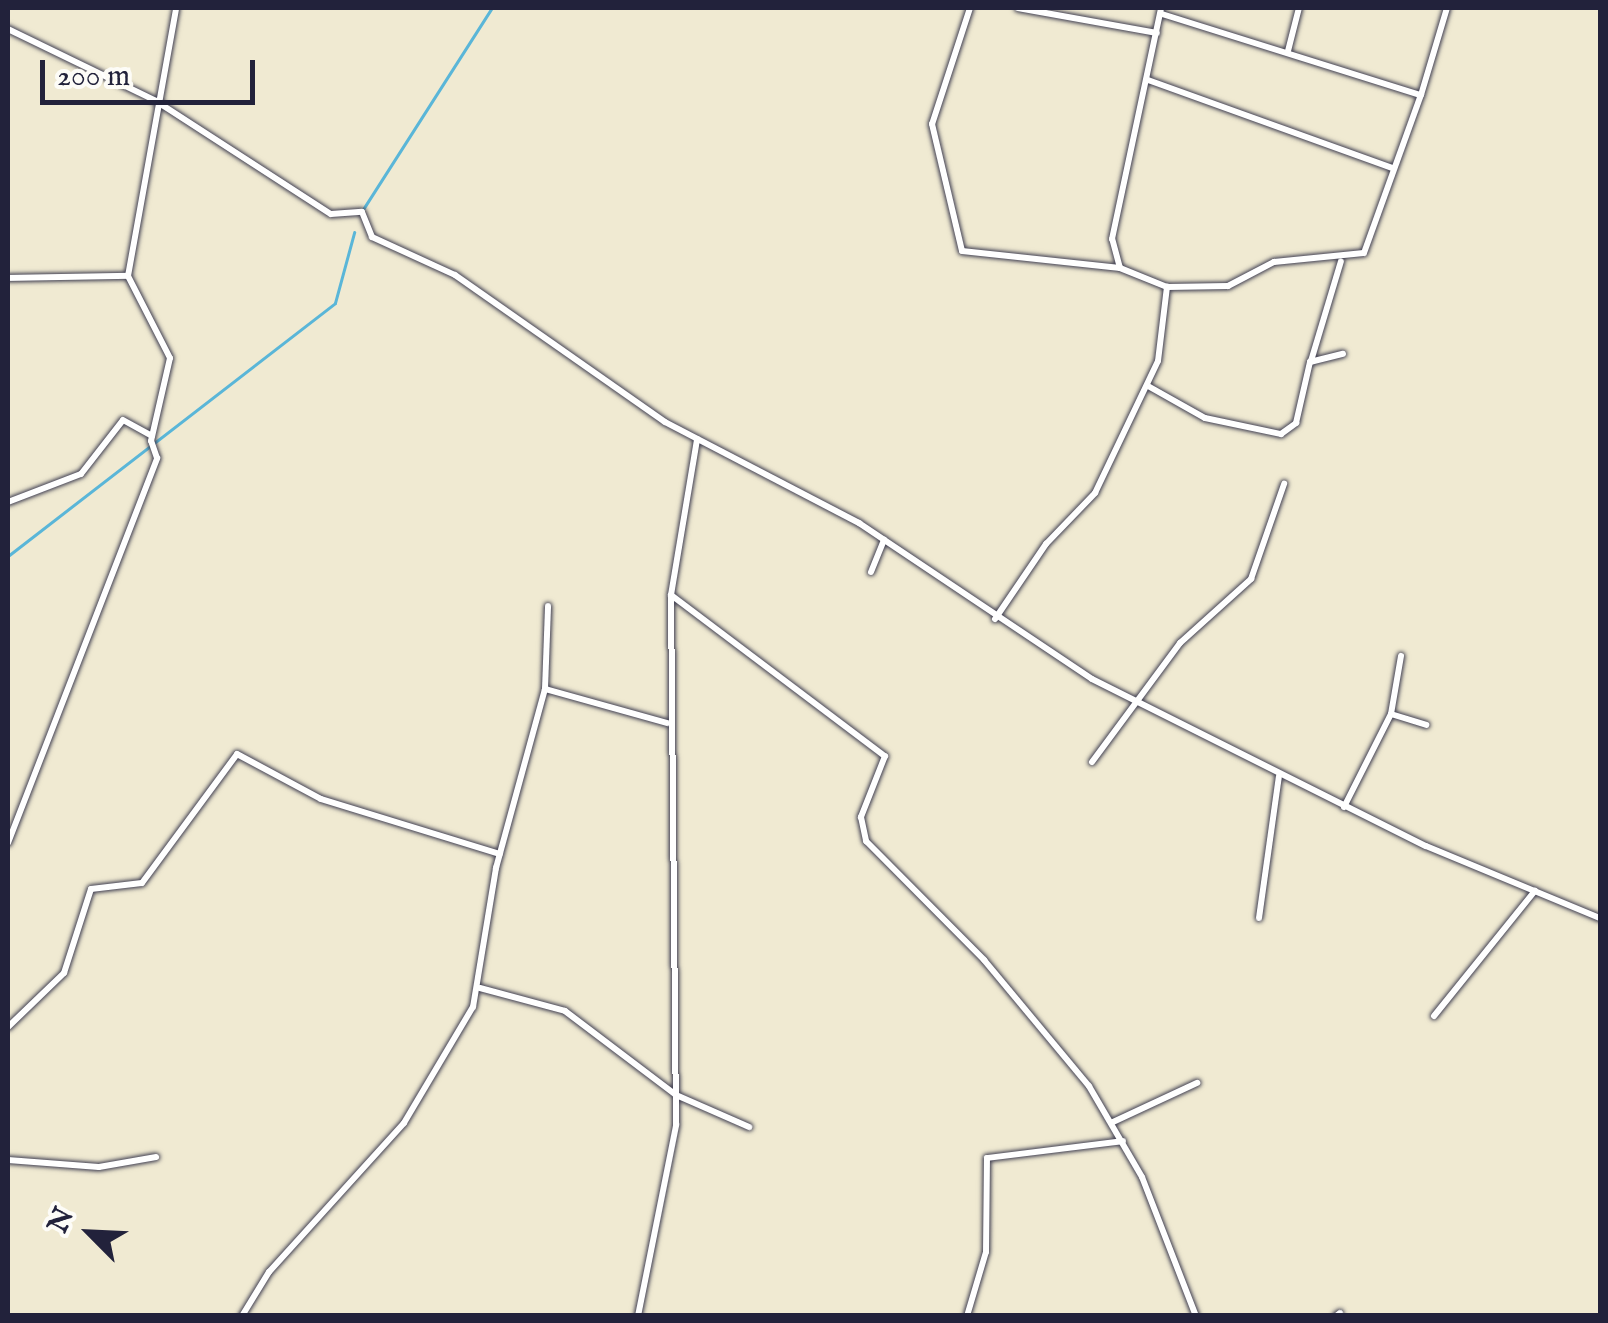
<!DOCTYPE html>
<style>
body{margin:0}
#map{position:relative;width:1608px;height:1323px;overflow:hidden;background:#f0ead2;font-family:"IM FELL English",serif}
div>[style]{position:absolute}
.stream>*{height:2.5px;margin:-1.25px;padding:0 1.25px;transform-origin:1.25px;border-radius:1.25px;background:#5ab6d8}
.roads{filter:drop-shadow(0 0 2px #414052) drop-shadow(0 0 2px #414052)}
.street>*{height:6px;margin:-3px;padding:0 3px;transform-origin:3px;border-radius:3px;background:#fff}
span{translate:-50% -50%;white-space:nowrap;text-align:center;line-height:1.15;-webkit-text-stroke:8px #fdfcf7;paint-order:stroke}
.frame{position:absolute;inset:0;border:10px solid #22223b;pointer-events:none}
.north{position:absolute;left:40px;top:1183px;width:100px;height:100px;-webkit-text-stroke:8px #fdfcf7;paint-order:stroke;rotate:294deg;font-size:28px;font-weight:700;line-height:40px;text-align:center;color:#22223b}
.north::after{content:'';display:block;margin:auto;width:35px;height:45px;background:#22223b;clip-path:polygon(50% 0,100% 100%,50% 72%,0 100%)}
.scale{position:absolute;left:40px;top:60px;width:215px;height:45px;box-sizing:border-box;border:5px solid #22223b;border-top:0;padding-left:12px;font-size:30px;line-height:35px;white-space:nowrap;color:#22223b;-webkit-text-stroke:8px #fdfcf7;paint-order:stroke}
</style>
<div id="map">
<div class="stream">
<div style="left:362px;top:211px;width:241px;rotate:-57.4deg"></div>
<div style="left:8px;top:556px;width:413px;rotate:-37.7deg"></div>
<div style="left:335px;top:303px;width:73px;rotate:-74.8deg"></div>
</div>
<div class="roads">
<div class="street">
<div style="left:970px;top:8px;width:122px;rotate:108.1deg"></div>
<div style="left:932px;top:124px;width:130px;rotate:76.7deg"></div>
<div style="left:962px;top:251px;width:159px;rotate:6.1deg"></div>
<div style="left:1018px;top:8px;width:141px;rotate:10.2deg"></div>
<div style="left:1162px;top:14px;width:271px;rotate:17.4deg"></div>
<div style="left:1421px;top:95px;width:91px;rotate:-73.4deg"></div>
<div style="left:8px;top:29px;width:165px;rotate:25.9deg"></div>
<div style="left:156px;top:101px;width:208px;rotate:32.9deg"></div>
<div style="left:331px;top:214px;width:31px;rotate:-4deg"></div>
<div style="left:362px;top:212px;width:27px;rotate:68deg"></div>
<div style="left:372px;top:237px;width:91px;rotate:24.6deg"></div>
<div style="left:455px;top:275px;width:256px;rotate:35deg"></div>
<div style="left:665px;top:422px;width:219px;rotate:27.5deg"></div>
<div style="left:859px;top:523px;width:280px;rotate:33.8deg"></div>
<div style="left:1092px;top:679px;width:373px;rotate:26.6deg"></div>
<div style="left:1426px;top:846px;width:188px;rotate:22.5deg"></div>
<div style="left:1288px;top:51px;width:44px;rotate:-75.7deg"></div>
<div style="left:1148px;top:80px;width:260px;rotate:19.8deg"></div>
<div style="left:8px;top:278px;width:120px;rotate:-1deg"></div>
<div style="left:1167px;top:287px;width:61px;rotate:-0.9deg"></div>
<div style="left:1228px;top:286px;width:52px;rotate:-27.6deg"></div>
<div style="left:1274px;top:262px;width:90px;rotate:-5.7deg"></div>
<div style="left:1364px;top:253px;width:168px;rotate:-70.2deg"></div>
<div style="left:1311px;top:361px;width:104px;rotate:-73.3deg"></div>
<div style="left:1148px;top:386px;width:65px;rotate:29.3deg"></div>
<div style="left:1205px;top:418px;width:78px;rotate:11.9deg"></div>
<div style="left:1281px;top:434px;width:19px;rotate:-36deg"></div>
<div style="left:1296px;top:423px;width:63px;rotate:-77.1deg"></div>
<div style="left:1310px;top:362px;width:34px;rotate:-14deg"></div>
<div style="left:8px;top:502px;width:78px;rotate:-21deg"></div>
<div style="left:81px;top:474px;width:68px;rotate:-52.1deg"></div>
<div style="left:123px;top:420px;width:33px;rotate:29deg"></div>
<div style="left:871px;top:572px;width:35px;rotate:-68deg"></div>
<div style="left:671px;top:595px;width:268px;rotate:37deg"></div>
<div style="left:885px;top:756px;width:66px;rotate:111.5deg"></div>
<div style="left:861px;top:817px;width:25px;rotate:78deg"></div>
<div style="left:866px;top:841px;width:168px;rotate:45.2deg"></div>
<div style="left:984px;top:960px;width:164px;rotate:50.2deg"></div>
<div style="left:1089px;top:1086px;width:105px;rotate:59.8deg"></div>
<div style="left:1142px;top:1177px;width:149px;rotate:68.8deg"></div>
<div style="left:995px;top:619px;width:91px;rotate:-55.8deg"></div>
<div style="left:1046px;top:544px;width:71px;rotate:-46.1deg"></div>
<div style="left:1095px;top:493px;width:146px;rotate:-64.5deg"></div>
<div style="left:1158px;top:361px;width:75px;rotate:-83.1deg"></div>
<div style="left:1167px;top:287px;width:51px;rotate:-158deg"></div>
<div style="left:1120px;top:268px;width:30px;rotate:-105deg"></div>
<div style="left:1112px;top:239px;width:236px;rotate:-78deg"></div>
<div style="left:545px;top:689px;width:83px;rotate:-87.9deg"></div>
<div style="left:1391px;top:714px;width:37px;rotate:17deg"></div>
<div style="left:1092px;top:762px;width:148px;rotate:-53.5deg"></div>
<div style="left:1180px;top:643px;width:96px;rotate:-42deg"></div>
<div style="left:1251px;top:579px;width:101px;rotate:-70.8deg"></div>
<div style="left:1344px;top:807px;width:104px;rotate:-63.2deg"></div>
<div style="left:1391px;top:714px;width:59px;rotate:-80.2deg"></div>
<div style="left:8px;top:843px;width:413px;rotate:-68.8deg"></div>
<div style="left:157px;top:458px;width:18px;rotate:-109deg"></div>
<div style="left:151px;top:441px;width:85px;rotate:-77.1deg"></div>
<div style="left:170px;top:358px;width:92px;rotate:-117.1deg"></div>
<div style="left:128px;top:276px;width:272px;rotate:-79.8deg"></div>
<div style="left:1259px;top:918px;width:143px;rotate:-82deg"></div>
<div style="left:480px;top:988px;width:88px;rotate:15.1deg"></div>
<div style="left:565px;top:1011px;width:139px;rotate:37.1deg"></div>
<div style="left:676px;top:1095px;width:80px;rotate:23.7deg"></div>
<div style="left:1434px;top:1016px;width:161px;rotate:-51.1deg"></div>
<div style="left:8px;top:1027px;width:78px;rotate:-44deg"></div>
<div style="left:64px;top:973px;width:88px;rotate:-72.2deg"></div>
<div style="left:91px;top:889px;width:51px;rotate:-6.7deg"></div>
<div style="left:142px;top:883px;width:160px;rotate:-53.6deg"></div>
<div style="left:237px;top:754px;width:95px;rotate:28.2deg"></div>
<div style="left:321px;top:799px;width:187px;rotate:17.1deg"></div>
<div style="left:1113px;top:1122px;width:93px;rotate:-24.9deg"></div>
<div style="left:8px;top:1160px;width:91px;rotate:4.4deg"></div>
<div style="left:99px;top:1167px;width:58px;rotate:-10deg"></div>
<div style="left:242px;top:1316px;width:52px;rotate:-58.5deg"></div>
<div style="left:269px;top:1272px;width:201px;rotate:-47.8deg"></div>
<div style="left:404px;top:1123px;width:135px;rotate:-59.3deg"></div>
<div style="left:473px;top:1007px;width:141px;rotate:-80.6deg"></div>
<div style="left:496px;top:868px;width:186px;rotate:-74.7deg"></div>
<div style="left:545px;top:689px;width:127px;rotate:15.6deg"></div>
<div style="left:638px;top:1316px;width:195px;rotate:-78.7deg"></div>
<div style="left:676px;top:1125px;width:530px;rotate:-90.54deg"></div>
<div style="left:671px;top:595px;width:158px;rotate:-80.5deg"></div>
<div style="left:967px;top:1316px;width:67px;rotate:-73.5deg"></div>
<div style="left:986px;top:1252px;width:94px;rotate:-89.4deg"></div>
<div style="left:987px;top:1158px;width:137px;rotate:-7.1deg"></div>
<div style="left:1336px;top:1316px;width:5px;rotate:-37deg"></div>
</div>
</div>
<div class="frame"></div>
<div class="north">N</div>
<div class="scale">200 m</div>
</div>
